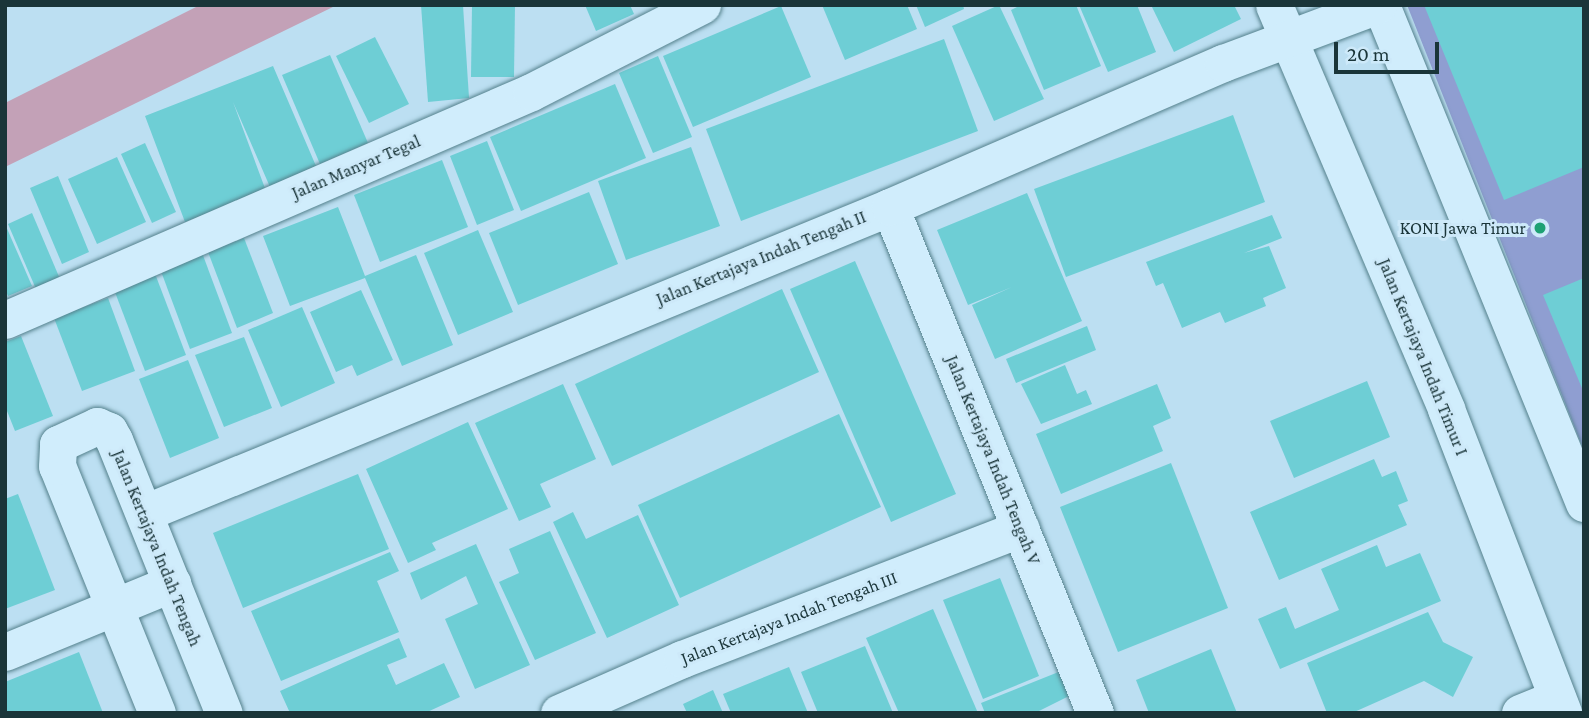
<!DOCTYPE html>
<style>
body{margin:0}
#map{position:relative;width:1589px;height:718px;overflow:hidden;background:#bcdff2;font-family:"Crimson Pro",serif}
div>[style]{position:absolute}
.green>*{inset:0;background:#8f9ed1}
.water>*{inset:0;background:#c3a1b7}
.building>*{inset:0;background:#6eced5}
.roads{filter:drop-shadow(0 0 2px #54818c) drop-shadow(0 0 2px #54818c)}
.minor>*{height:37px;margin:-18.5px;padding:0 18.5px;transform-origin:18.5px;border-radius:18.5px;background:#d0edfc}
.dots>*{width:19px;height:19px;translate:-50% -50%;box-sizing:border-box;border:4px solid #cde9f9;border-radius:50%}
span{translate:-50% -50%;white-space:nowrap;text-align:center;line-height:1.15;-webkit-text-stroke:6px #cde9f9;paint-order:stroke}
.street-label{font-size:18px;color:#1a3539}
.poi-label{font-size:18px;color:#1a3539}
.right{translate:-100% -50%;text-align:right}
.frame{position:absolute;inset:0;border:7px solid #1a3539;pointer-events:none}
.scale{position:absolute;left:1334px;top:42px;width:105px;height:32px;box-sizing:border-box;border:4px solid #1a3539;border-top:0;padding-left:9px;font-size:21px;line-height:24px;white-space:nowrap;color:#1a3539;-webkit-text-stroke:5px #cde9f9;paint-order:stroke}
</style>
<div id="map">
<div class="green">
<div style="clip-path:polygon(1407px 5px,1584px 5px,1584px 451px)"></div>
</div>
<div class="water">
<div style="clip-path:polygon(200px 5px,337px 5px,5px 167px,5px 103px)"></div>
</div>
<div class="building">
<div style="clip-path:polygon(421px 5px,463px 5px,469px 98px,428px 102px)"></div>
<div style="clip-path:polygon(472px 5px,515px 5px,514px 77px,471px 77px)"></div>
<div style="clip-path:polygon(585px 5px,630px 5px,634px 14px,596px 31px)"></div>
<div style="clip-path:polygon(822px 5px,907px 5px,917px 29px,845px 60px)"></div>
<div style="clip-path:polygon(916px 5px,963px 5px,964px 9px,925px 27px)"></div>
<div style="clip-path:polygon(999px 5px,1044px 99px,994px 121px,952px 26px)"></div>
<div style="clip-path:polygon(1021px 5px,1076px 5px,1101px 66px,1044px 90px,1011px 10px)"></div>
<div style="clip-path:polygon(1079px 5px,1137px 5px,1156px 52px,1108px 72px)"></div>
<div style="clip-path:polygon(1151px 5px,1234px 5px,1241px 19px,1174px 52px)"></div>
<div style="clip-path:polygon(1424px 5px,1584px 5px,1584px 167px,1504px 200px)"></div>
<div style="clip-path:polygon(781px 6px,811px 77px,693px 127px,663px 56px)"></div>
<div style="clip-path:polygon(375px 37px,409px 104px,369px 123px,336px 56px)"></div>
<div style="clip-path:polygon(944px 39px,978px 131px,741px 221px,706px 129px)"></div>
<div style="clip-path:polygon(330px 55px,368px 143px,320px 164px,282px 75px)"></div>
<div style="clip-path:polygon(658px 56px,692px 137px,653px 153px,619px 73px)"></div>
<div style="clip-path:polygon(273px 66px,316px 166px,270px 187px,233px 102px,266px 191px,185px 222px,145px 116px)"></div>
<div style="clip-path:polygon(615px 84px,646px 158px,521px 211px,490px 137px)"></div>
<div style="clip-path:polygon(1233px 115px,1265px 202px,1066px 277px,1034px 189px)"></div>
<div style="clip-path:polygon(487px 141px,514px 210px,477px 225px,450px 156px)"></div>
<div style="clip-path:polygon(145px 143px,176px 212px,152px 223px,121px 154px)"></div>
<div style="clip-path:polygon(691px 147px,720px 226px,626px 260px,598px 181px)"></div>
<div style="clip-path:polygon(117px 157px,146px 222px,97px 244px,68px 179px)"></div>
<div style="clip-path:polygon(442px 160px,468px 227px,380px 262px,354px 195px)"></div>
<div style="clip-path:polygon(58px 176px,89px 252px,62px 264px,30px 188px)"></div>
<div style="clip-path:polygon(589px 192px,618px 264px,518px 305px,489px 233px)"></div>
<div style="clip-path:polygon(1027px 193px,1082px 321px,995px 359px,972px 305px,1012px 287px,968px 305px,937px 230px)"></div>
<div style="clip-path:polygon(338px 207px,365px 276px,416px 255px,453px 345px,402px 366px,365px 278px,290px 306px,263px 236px)"></div>
<div style="clip-path:polygon(32px 213px,60px 279px,36px 289px,8px 224px)"></div>
<div style="clip-path:polygon(1272px 215px,1282px 238px,1244px 253px,1269px 246px,1286px 288px,1263px 298px,1266px 306px,1225px 323px,1220px 312px,1182px 328px,1163px 283px,1156px 286px,1146px 262px)"></div>
<div style="clip-path:polygon(5px 224px,32px 286px,8px 296px,5px 289px)"></div>
<div style="clip-path:polygon(478px 230px,513px 312px,458px 335px,424px 253px)"></div>
<div style="clip-path:polygon(244px 238px,273px 313px,237px 328px,208px 252px)"></div>
<div style="clip-path:polygon(201px 250px,232px 333px,190px 349px,159px 266px)"></div>
<div style="clip-path:polygon(855px 261px,956px 494px,891px 522px,790px 289px)"></div>
<div style="clip-path:polygon(154px 271px,186px 355px,145px 371px,113px 287px)"></div>
<div style="clip-path:polygon(1584px 278px,1584px 393px,1543px 295px)"></div>
<div style="clip-path:polygon(782px 289px,819px 372px,612px 466px,575px 384px)"></div>
<div style="clip-path:polygon(361px 290px,393px 360px,357px 376px,352px 365px,336px 372px,310px 312px)"></div>
<div style="clip-path:polygon(108px 298px,135px 371px,82px 391px,54px 318px)"></div>
<div style="clip-path:polygon(302px 307px,335px 383px,281px 407px,248px 330px)"></div>
<div style="clip-path:polygon(1087px 326px,1096px 350px,1016px 383px,1006px 359px)"></div>
<div style="clip-path:polygon(21px 336px,53px 416px,15px 431px,5px 406px,5px 342px)"></div>
<div style="clip-path:polygon(244px 337px,272px 408px,224px 427px,195px 355px)"></div>
<div style="clip-path:polygon(188px 360px,219px 438px,170px 458px,139px 379px)"></div>
<div style="clip-path:polygon(1065px 365px,1077px 394px,1086px 390px,1092px 404px,1041px 424px,1021px 384px)"></div>
<div style="clip-path:polygon(1367px 381px,1390px 437px,1294px 478px,1270px 421px)"></div>
<div style="clip-path:polygon(563px 384px,596px 459px,540px 484px,551px 507px,519px 521px,475px 423px)"></div>
<div style="clip-path:polygon(1157px 384px,1171px 418px,1153px 426px,1163px 451px,1061px 494px,1036px 434px)"></div>
<div style="clip-path:polygon(839px 414px,881px 507px,680px 598px,638px 505px)"></div>
<div style="clip-path:polygon(468px 422px,508px 509px,432px 543px,436px 550px,408px 563px,366px 469px)"></div>
<div style="clip-path:polygon(1374px 459px,1382px 477px,1396px 471px,1408px 501px,1398px 505px,1407px 525px,1279px 580px,1250px 512px)"></div>
<div style="clip-path:polygon(1171px 463px,1228px 608px,1118px 652px,1060px 507px)"></div>
<div style="clip-path:polygon(358px 474px,389px 549px,243px 608px,213px 533px)"></div>
<div style="clip-path:polygon(18px 494px,55px 590px,5px 609px,5px 499px)"></div>
<div style="clip-path:polygon(573px 512px,586px 539px,638px 515px,679px 605px,607px 638px,553px 522px)"></div>
<div style="clip-path:polygon(550px 531px,596px 633px,535px 660px,499px 582px,519px 573px,509px 549px)"></div>
<div style="clip-path:polygon(476px 544px,530px 665px,475px 689px,445px 619px,478px 604px,466px 576px,421px 600px,410px 573px)"></div>
<div style="clip-path:polygon(1377px 545px,1386px 567px,1420px 553px,1441px 601px,1280px 669px,1258px 619px,1286px 607px,1295px 629px,1339px 610px,1321px 569px)"></div>
<div style="clip-path:polygon(390px 552px,399px 571px,377px 581px,399px 632px,281px 681px,251px 611px)"></div>
<div style="clip-path:polygon(1000px 578px,1039px 676px,983px 699px,943px 600px)"></div>
<div style="clip-path:polygon(933px 609px,978px 713px,899px 713px,866px 638px)"></div>
<div style="clip-path:polygon(1428px 612px,1443px 642px,1473px 657px,1453px 697px,1424px 681px,1352px 713px,1327px 713px,1307px 663px)"></div>
<div style="clip-path:polygon(399px 638px,407px 657px,387px 665px,396px 685px,444px 663px,460px 697px,425px 713px,290px 713px,280px 691px)"></div>
<div style="clip-path:polygon(865px 646px,893px 713px,818px 713px,801px 672px)"></div>
<div style="clip-path:polygon(1211px 649px,1237px 713px,1149px 713px,1136px 680px)"></div>
<div style="clip-path:polygon(79px 652px,103px 713px,5px 713px,5px 682px)"></div>
<div style="clip-path:polygon(789px 667px,808px 713px,731px 713px,723px 694px)"></div>
<div style="clip-path:polygon(1061px 671px,1071px 695px,1035px 713px,985px 713px,981px 703px)"></div>
<div style="clip-path:polygon(713px 690px,723px 713px,687px 713px,683px 704px)"></div>
</div>
<div class="roads">
<div class="minor">
<div style="left:1274px;top:5px;width:439px;rotate:66.9deg"></div>
<div style="left:1446px;top:409px;width:326px;rotate:68.9deg"></div>
<div style="left:1381px;top:5px;width:538px;rotate:67.82deg"></div>
<div style="left:890px;top:207px;width:546px;rotate:67.95deg"></div>
<div style="left:5px;top:320px;width:573px;rotate:-23.43deg"></div>
<div style="left:531px;top:92px;width:192px;rotate:-27deg"></div>
<div style="left:144px;top:513px;width:806px;rotate:-22.3deg"></div>
<div style="left:890px;top:207px;width:363px;rotate:-23.4deg"></div>
<div style="left:1223px;top:63px;width:165px;rotate:-20.5deg"></div>
<div style="left:5px;top:652px;width:181px;rotate:-22.4deg"></div>
<div style="left:157px;top:713px;width:266px;rotate:-112deg"></div>
<div style="left:57px;top:466px;width:22px;rotate:-87deg"></div>
<div style="left:58px;top:444px;width:43px;rotate:-24.8deg"></div>
<div style="left:97px;top:426px;width:13px;rotate:23deg"></div>
<div style="left:109px;top:431px;width:10px;rotate:61deg"></div>
<div style="left:114px;top:440px;width:294px;rotate:68.1deg"></div>
<div style="left:559px;top:713px;width:134px;rotate:-23.7deg"></div>
<div style="left:682px;top:659px;width:363px;rotate:-21.1deg"></div>
<div style="left:1520px;top:713px;width:40px;rotate:-22deg"></div>
</div>
</div>
<div class="dots">
<div style="left:1540px;top:228px;background:#1da173"></div>
</div>
<div class="street-label">
<span style="left:356px;top:167px;rotate:-23deg">Jalan Manyar Tegal</span>
<span style="left:761px;top:258px;rotate:-22deg">Jalan Kertajaya Indah Tengah II</span>
<span style="left:1423px;top:357px;rotate:68deg">Jalan Kertajaya Indah Timur I</span>
<span style="left:993px;top:460px;rotate:68deg">Jalan Kertajaya Indah Tengah V</span>
<span style="left:157px;top:548px;rotate:68deg">Jalan Kertajaya Indah Tengah</span>
<span style="left:789px;top:618px;rotate:-21deg">Jalan Kertajaya Indah Tengah III</span>
</div>
<div class="poi-label">
<span class="right" style="left:1526px;top:228px">KONI Jawa Timur</span>
</div>
<div class="frame"></div>
<div class="scale">20 m</div>
</div>
